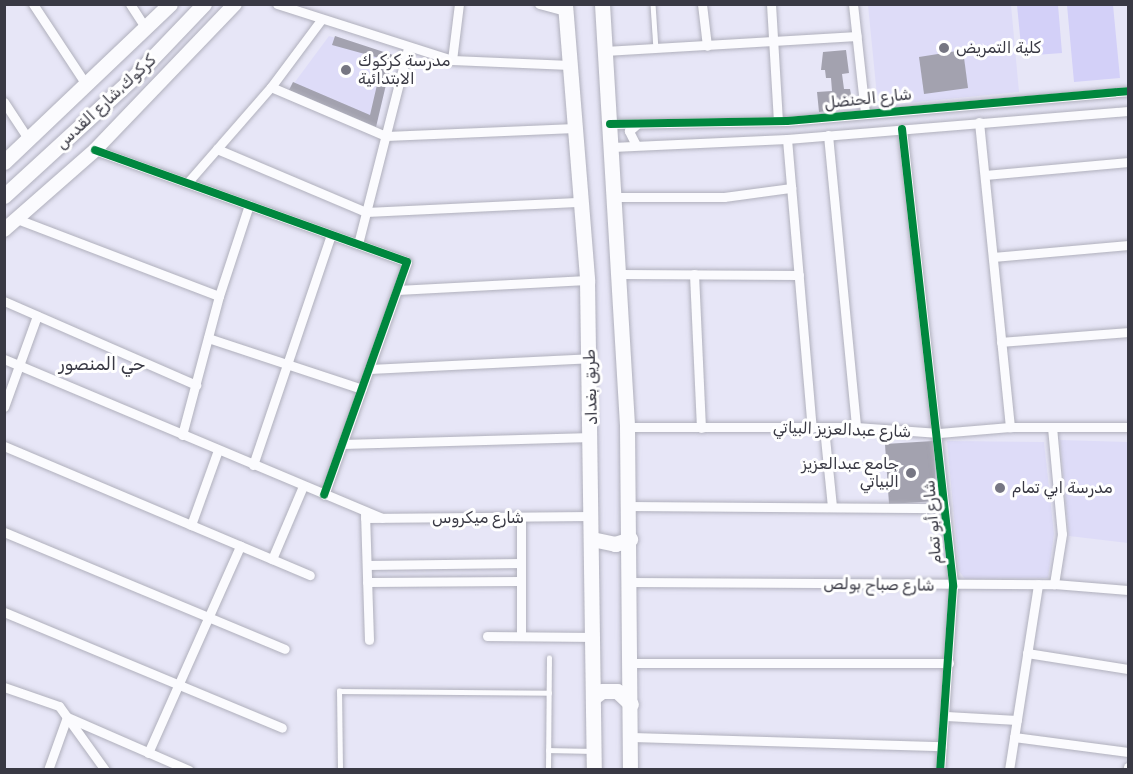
<!DOCTYPE html>
<meta charset="utf-8">
<style>
body{margin:0}
#map{position:relative;width:1133px;height:774px;overflow:hidden;background:#e7e6f7;font-family:Rubik,Cairo,sans-serif}
div>[style]{position:absolute}
.built>*{inset:0;background:#dedcf8}
.green>*{inset:0;background:#d3d0f8}
.building>*{inset:0;background:#a3a2af}
.roads{filter:drop-shadow(0 0 2px #b0b0bc) drop-shadow(0 0 2px #b0b0bc)}
.lane>*{height:4.5px;margin:-2.25px;padding:0 2.25px;transform-origin:2.25px;border-radius:2.25px;background:#fbfbfe}
.street>*{height:9px;margin:-4.5px;padding:0 4.5px;transform-origin:4.5px;border-radius:4.5px;background:#fbfbfe}
.secondary>*{height:14px;margin:-7px;padding:0 7px;transform-origin:7px;border-radius:7px;background:#fbfbfe}
.primary>*{height:15px;margin:-7.5px;padding:0 7.5px;transform-origin:7.5px;border-radius:7.5px;background:#fbfbfe}
.cycleway>*{height:8px;margin:-4px;padding:0 4px;transform-origin:4px;border-radius:4px;background:#00873e}
.dots>*{width:16px;height:16px;translate:-50% -50%;box-sizing:border-box;border:3px solid #fff;border-radius:50%}
span{translate:-50% -50%;white-space:nowrap;text-align:center;line-height:1.15;-webkit-text-stroke:6px #fff;paint-order:stroke}
.poi-label{font-size:16px;color:#393944}
.left{translate:0 -50%;text-align:left}
.right{translate:-100% -50%;text-align:right}
.street-label{font-size:16px;color:#393944}
.neighbourhood-label{font-size:18px;color:#393944}
.frame{position:absolute;inset:0;border:6px solid #393944;pointer-events:none}
</style>
<div id="map">
<div class="built">
<div style="clip-path:polygon(868px 5px,1011px 5px,1019px 92px,878px 106px)"></div>
<div style="clip-path:polygon(329px 36px,393px 55px,376px 127px,289px 90px)"></div>
<div style="clip-path:polygon(1060px 440px,1128px 442px,1128px 543px,1069px 536px)"></div>
<div style="clip-path:polygon(947px 441px,1044px 442px,1054px 534px,1048px 578px,965px 579px,959px 571px)"></div>
</div>
<div class="green">
<div style="clip-path:polygon(1017px 5px,1058px 5px,1062px 53px,1022px 56px)"></div>
<div style="clip-path:polygon(1067px 5px,1113px 5px,1120px 78px,1074px 82px)"></div>
</div>
<div class="building">
<div style="clip-path:polygon(335px 36px,393px 55px,376px 127px,289px 90px,293px 82px,370px 115px,383px 59px,332px 45px)"></div>
<div style="clip-path:polygon(846px 50px,849px 73px,842px 74px,844px 89px,850px 89px,852px 100px,846px 101px,847px 109px,819px 112px,817px 92px,832px 91px,831px 78px,826px 78px,825px 70px,821px 70px,823px 52px)"></div>
<div style="clip-path:polygon(963px 50px,968px 88px,924px 94px,919px 57px)"></div>
<div style="clip-path:polygon(933px 441px,937px 501px,889px 504px,885px 444px)"></div>
</div>
<div class="roads">
<div class="lane">
<div style="left:653px;top:4px;width:45px;rotate:86.2deg"></div>
<div style="left:548px;top:750px;width:44px;rotate:1.3deg"></div>
<div style="left:340px;top:770px;width:79px;rotate:-90.7deg"></div>
<div style="left:339px;top:691px;width:210px;rotate:0.5deg"></div>
<div style="left:548px;top:770px;width:112px;rotate:-89.5deg"></div>
</div>
<div class="street">
<div style="left:33px;top:4px;width:98px;rotate:56.6deg"></div>
<div style="left:130px;top:4px;width:30px;rotate:57deg"></div>
<div style="left:277px;top:4px;width:184px;rotate:17.7deg"></div>
<div style="left:452px;top:60px;width:118px;rotate:2.4deg"></div>
<div style="left:539px;top:4px;width:28px;rotate:15deg"></div>
<div style="left:702px;top:4px;width:42px;rotate:83.2deg"></div>
<div style="left:771px;top:4px;width:117px;rotate:86.6deg"></div>
<div style="left:853px;top:4px;width:110px;rotate:83.7deg"></div>
<div style="left:605px;top:51px;width:252px;rotate:-3.4deg"></div>
<div style="left:452px;top:60px;width:56px;rotate:-82.9deg"></div>
<div style="left:271px;top:87px;width:125px;rotate:23.1deg"></div>
<div style="left:386px;top:136px;width:189px;rotate:-2.4deg"></div>
<div style="left:4px;top:102px;width:45px;rotate:56.7deg"></div>
<div style="left:979px;top:122px;width:307px;rotate:84.2deg"></div>
<div style="left:610px;top:124px;width:177px;rotate:-1deg"></div>
<div style="left:787px;top:121px;width:342px;rotate:-5deg"></div>
<div style="left:902px;top:129px;width:460px;rotate:83.6deg"></div>
<div style="left:953px;top:586px;width:184px;rotate:94deg"></div>
<div style="left:828px;top:135px;width:293px;rotate:84.5deg"></div>
<div style="left:787px;top:139px;width:290px;rotate:85.1deg"></div>
<div style="left:636px;top:145px;width:16px;rotate:-117deg"></div>
<div style="left:629px;top:131px;width:11px;rotate:-41deg"></div>
<div style="left:612px;top:147px;width:175px;rotate:-2.6deg"></div>
<div style="left:787px;top:139px;width:342px;rotate:-4.7deg"></div>
<div style="left:217px;top:149px;width:162px;rotate:22.9deg"></div>
<div style="left:366px;top:212px;width:216px;rotate:-2.7deg"></div>
<div style="left:95px;top:150px;width:331px;rotate:19.7deg"></div>
<div style="left:407px;top:262px;width:247px;rotate:109.6deg"></div>
<div style="left:985px;top:175px;width:144px;rotate:-5.2deg"></div>
<div style="left:188px;top:182px;width:126px;rotate:-48.9deg"></div>
<div style="left:271px;top:87px;width:84px;rotate:-53.3deg"></div>
<div style="left:615px;top:197px;width:109px"></div>
<div style="left:724px;top:197px;width:68px;rotate:-7.7deg"></div>
<div style="left:17px;top:219px;width:216px;rotate:20.9deg"></div>
<div style="left:358px;top:244px;width:202px;rotate:-75.7deg"></div>
<div style="left:993px;top:257px;width:136px;rotate:-5.1deg"></div>
<div style="left:620px;top:274px;width:179px;rotate:0.3deg"></div>
<div style="left:694px;top:274px;width:154px;rotate:87.4deg"></div>
<div style="left:397px;top:290px;width:190px;rotate:-3deg"></div>
<div style="left:4px;top:301px;width:210px;rotate:23.6deg"></div>
<div style="left:208px;top:338px;width:162px;rotate:18.3deg"></div>
<div style="left:1001px;top:342px;width:127px;rotate:-4.5deg"></div>
<div style="left:4px;top:359px;width:410px;rotate:22.8deg"></div>
<div style="left:369px;top:369px;width:221px;rotate:-2.8deg"></div>
<div style="left:4px;top:407px;width:97px;rotate:-70.1deg"></div>
<div style="left:627px;top:427px;width:229px"></div>
<div style="left:856px;top:427px;width:83px;rotate:4.1deg"></div>
<div style="left:939px;top:433px;width:71px;rotate:-4.8deg"></div>
<div style="left:1010px;top:427px;width:118px"></div>
<div style="left:1052px;top:427px;width:107px;rotate:84.7deg"></div>
<div style="left:1062px;top:534px;width:51px;rotate:99.1deg"></div>
<div style="left:824px;top:428px;width:79px;rotate:84.2deg"></div>
<div style="left:182px;top:435px;width:144px;rotate:-75.1deg"></div>
<div style="left:219px;top:296px;width:96px;rotate:-71.8deg"></div>
<div style="left:342px;top:444px;width:250px;rotate:-1.6deg"></div>
<div style="left:4px;top:446px;width:332px;rotate:22.9deg"></div>
<div style="left:253px;top:465px;width:243px;rotate:-71.3deg"></div>
<div style="left:630px;top:506px;width:315px;rotate:0.4deg"></div>
<div style="left:365px;top:513px;width:127px;rotate:88.2deg"></div>
<div style="left:365px;top:518px;width:227px;rotate:-0.5deg"></div>
<div style="left:191px;top:525px;width:80px;rotate:-70.2deg"></div>
<div style="left:4px;top:532px;width:304px;rotate:22.6deg"></div>
<div style="left:272px;top:559px;width:79px;rotate:-67deg"></div>
<div style="left:367px;top:565px;width:154px;rotate:-0.7deg"></div>
<div style="left:367px;top:582px;width:154px;rotate:-0.4deg"></div>
<div style="left:630px;top:582px;width:424px;rotate:0.3deg"></div>
<div style="left:1054px;top:584px;width:74px;rotate:4.6deg"></div>
<div style="left:4px;top:612px;width:301px;rotate:22.6deg"></div>
<div style="left:521px;top:635px;width:117px;rotate:-90deg"></div>
<div style="left:487px;top:636px;width:106px;rotate:0.5deg"></div>
<div style="left:1027px;top:653px;width:102px;rotate:9deg"></div>
<div style="left:631px;top:663px;width:318px"></div>
<div style="left:4px;top:687px;width:58px;rotate:19.1deg"></div>
<div style="left:59px;top:706px;width:79px;rotate:54.3deg"></div>
<div style="left:946px;top:716px;width:71px;rotate:3.2deg"></div>
<div style="left:632px;top:737px;width:310px;rotate:1.7deg"></div>
<div style="left:1014px;top:737px;width:115px;rotate:7.5deg"></div>
<div style="left:148px;top:753px;width:227px;rotate:-66deg"></div>
<div style="left:48px;top:770px;width:56px;rotate:-70.3deg"></div>
<div style="left:67px;top:717px;width:133px;rotate:23.5deg"></div>
<div style="left:1009px;top:770px;width:188px;rotate:-81.1deg"></div>
<div style="left:1128px;top:770px;width:3px;rotate:-90deg"></div>
</div>
<div class="secondary">
<div style="left:4px;top:230px;width:121px;rotate:-41.3deg"></div>
<div style="left:95px;top:150px;width:202px;rotate:-46.2deg"></div>
</div>
<div class="primary">
<div style="left:565px;top:4px;width:277px;rotate:85.4deg"></div>
<div style="left:587px;top:280px;width:490px;rotate:89.2deg"></div>
<div style="left:602px;top:4px;width:424px;rotate:86.6deg"></div>
<div style="left:627px;top:427px;width:343px;rotate:89.5deg"></div>
<div style="left:4px;top:162px;width:229px;rotate:-43.6deg"></div>
<div style="left:4px;top:196px;width:180px;rotate:-42.5deg"></div>
<div style="left:137px;top:74px;width:97px;rotate:-46.3deg"></div>
<div style="left:592px;top:539px;width:24px;rotate:12deg"></div>
<div style="left:615px;top:544px;width:16px;rotate:-18deg"></div>
<div style="left:594px;top:697px;width:10px;rotate:-37deg"></div>
<div style="left:602px;top:691px;width:15px"></div>
<div style="left:617px;top:691px;width:19px;rotate:43deg"></div>
</div>
</div>
<div class="cycleway">
<div style="left:610px;top:124px;width:177px;rotate:-1deg"></div>
<div style="left:787px;top:121px;width:342px;rotate:-5deg"></div>
<div style="left:902px;top:129px;width:460px;rotate:83.6deg"></div>
<div style="left:953px;top:586px;width:184px;rotate:94deg"></div>
<div style="left:95px;top:150px;width:331px;rotate:19.7deg"></div>
<div style="left:407px;top:262px;width:247px;rotate:109.6deg"></div>
</div>
<div class="dots">
<div style="left:944px;top:48px;background:#767683"></div>
<div style="left:346px;top:70px;background:#767683"></div>
<div style="left:911px;top:473px;background:#767683"></div>
<div style="left:1000px;top:488px;background:#767683"></div>
</div>
<div class="poi-label">
<span class="left" style="left:956px;top:48px">كلية التمريض</span>
<span class="left" style="left:358px;top:70px">مدرسة كركوك<br>الابتدائية</span>
<span class="right" style="left:899px;top:473px">جامع عبدالعزيز<br>البياتي</span>
<span class="left" style="left:1012px;top:488px">مدرسة ابي تمام</span>
</div>
<div class="street-label">
<span style="left:868px;top:99px;rotate:-6deg">شارع الحنضل</span>
<span style="left:106px;top:102px;rotate:-43deg">كركوك,شارع القدس</span>
<span style="left:591px;top:387px;rotate:-92deg">طريق بغداد</span>
<span style="left:842px;top:430px;rotate:2deg">شارع عبدالعزيز البياتي</span>
<span style="left:478px;top:518px">شارع ميكروس</span>
<span style="left:933px;top:522px;rotate:-95deg">شارع أبو تمام</span>
<span style="left:879px;top:585px;rotate:1deg">شارع صباح بولص</span>
</div>
<div class="neighbourhood-label">
<span style="left:102px;top:364px">حي المنصور</span>
</div>
<div class="frame"></div>
</div>
